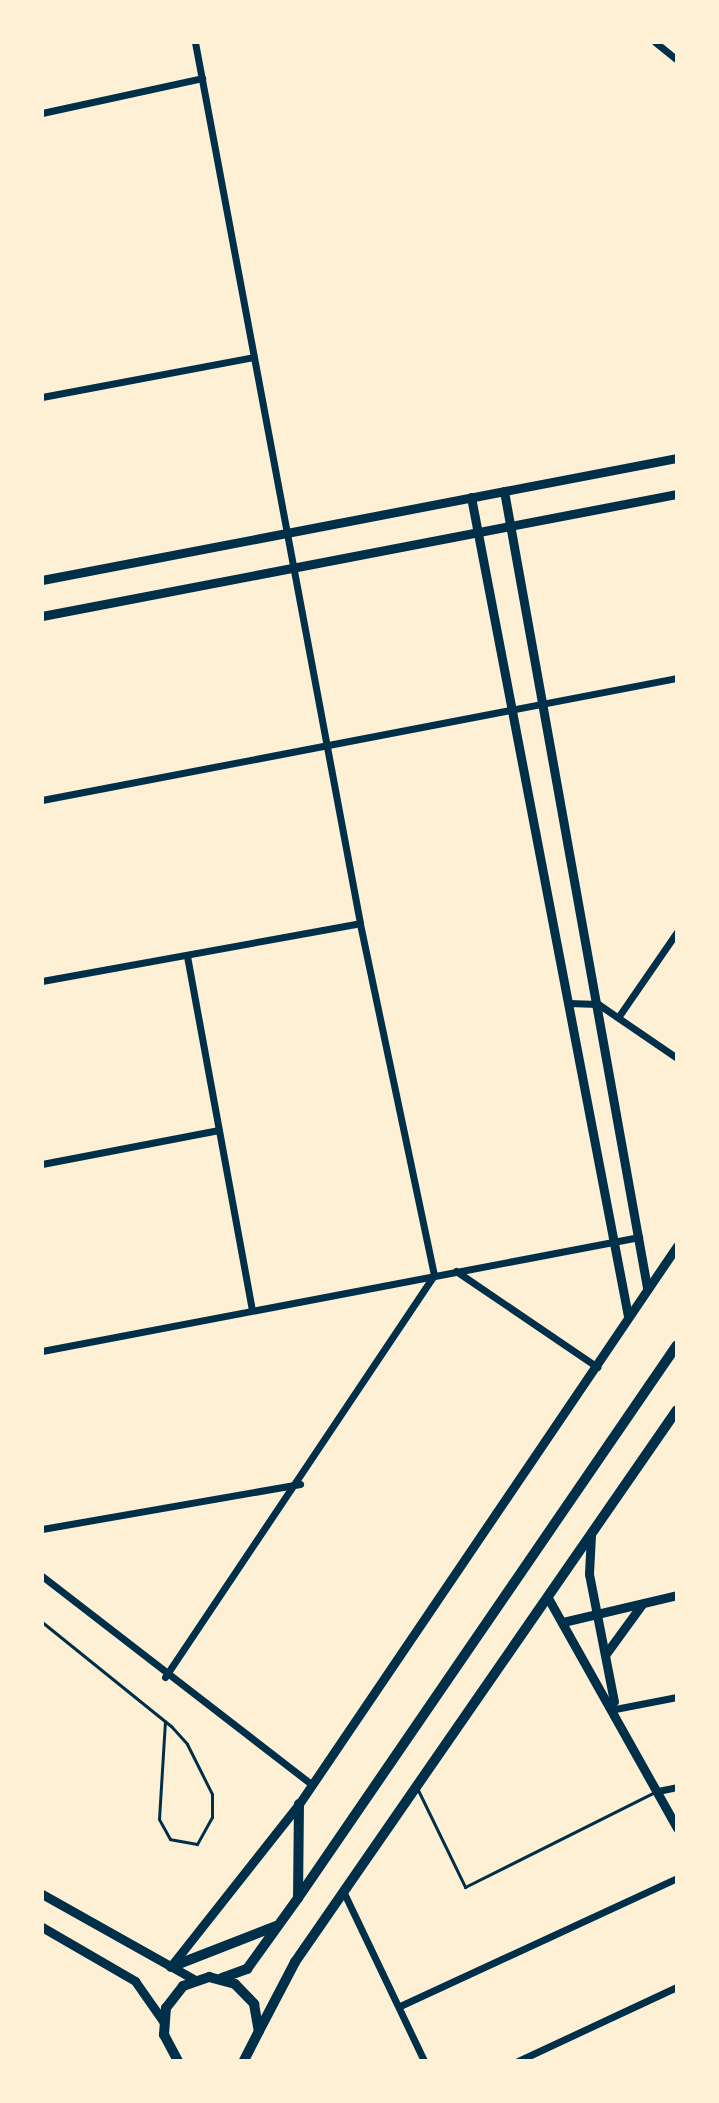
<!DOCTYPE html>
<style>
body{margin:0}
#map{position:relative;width:719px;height:2103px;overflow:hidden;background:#fdf0d5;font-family:Inter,sans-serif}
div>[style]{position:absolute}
.service>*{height:3px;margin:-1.5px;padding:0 1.5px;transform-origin:1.5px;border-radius:1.5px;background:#003049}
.minor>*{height:7px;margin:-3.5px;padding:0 3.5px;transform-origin:3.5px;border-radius:3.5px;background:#003049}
.tertiary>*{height:9px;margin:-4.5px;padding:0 4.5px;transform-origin:4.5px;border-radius:4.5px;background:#003049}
.secondary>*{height:10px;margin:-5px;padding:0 5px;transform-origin:5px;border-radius:5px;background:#003049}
span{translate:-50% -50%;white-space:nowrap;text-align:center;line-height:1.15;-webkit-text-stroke:8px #fdf0d5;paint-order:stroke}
.frame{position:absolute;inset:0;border:44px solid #fdf0d5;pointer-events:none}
</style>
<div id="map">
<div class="service">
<div style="left:42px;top:1622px;width:166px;rotate:38.9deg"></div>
<div style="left:171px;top:1726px;width:24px;rotate:48deg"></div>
<div style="left:187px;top:1744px;width:56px;rotate:63.4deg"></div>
<div style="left:212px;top:1794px;width:23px;rotate:90deg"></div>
<div style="left:212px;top:1817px;width:31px;rotate:119deg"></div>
<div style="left:197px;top:1844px;width:27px;rotate:-170deg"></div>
<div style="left:170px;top:1839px;width:23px;rotate:-119deg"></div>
<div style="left:159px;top:1819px;width:98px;rotate:-86.5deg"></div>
<div style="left:418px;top:1790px;width:108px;rotate:64.1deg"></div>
<div style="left:465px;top:1887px;width:212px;rotate:-26.6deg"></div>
</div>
<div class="minor">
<div style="left:655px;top:42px;width:28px;rotate:39deg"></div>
<div style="left:42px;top:113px;width:164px;rotate:-12.3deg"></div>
<div style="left:42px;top:397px;width:215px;rotate:-10.7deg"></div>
<div style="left:42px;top:800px;width:647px;rotate:-10.88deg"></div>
<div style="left:187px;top:956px;width:359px;rotate:79.6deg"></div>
<div style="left:42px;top:981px;width:323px;rotate:-10.3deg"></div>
<div style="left:568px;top:1003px;width:30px;rotate:2deg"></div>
<div style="left:598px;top:1004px;width:96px;rotate:34.4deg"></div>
<div style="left:619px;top:1016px;width:102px;rotate:-55.4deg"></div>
<div style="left:42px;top:1164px;width:180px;rotate:-10.9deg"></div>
<div style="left:456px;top:1271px;width:171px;rotate:34.2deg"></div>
<div style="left:42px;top:1351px;width:608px;rotate:-10.81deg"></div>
<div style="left:42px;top:1529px;width:262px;rotate:-9.9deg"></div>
<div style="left:42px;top:1576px;width:341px;rotate:37.7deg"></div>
<div style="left:165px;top:1677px;width:484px;rotate:-56.2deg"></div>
<div style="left:434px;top:1275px;width:360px;rotate:-101.9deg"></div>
<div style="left:360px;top:923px;width:896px;rotate:-100.61deg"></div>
<div style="left:615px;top:1709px;width:63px;rotate:-11deg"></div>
<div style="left:658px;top:1791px;width:19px;rotate:-12deg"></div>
<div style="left:344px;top:1893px;width:186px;rotate:64.5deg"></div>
<div style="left:400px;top:2006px;width:305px;rotate:-24.8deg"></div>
<div style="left:518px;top:2061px;width:175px;rotate:-25deg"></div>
</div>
<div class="tertiary">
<div style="left:504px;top:491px;width:809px;rotate:79.82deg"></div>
<div style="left:471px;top:497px;width:834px;rotate:79.15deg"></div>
<div style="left:42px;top:580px;width:647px;rotate:-10.88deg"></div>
<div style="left:42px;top:616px;width:647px;rotate:-10.88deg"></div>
<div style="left:591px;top:1535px;width:39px;rotate:93deg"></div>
<div style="left:589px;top:1574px;width:130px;rotate:78.9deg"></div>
<div style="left:548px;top:1598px;width:264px;rotate:60.7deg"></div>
<div style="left:563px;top:1622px;width:117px;rotate:-13.3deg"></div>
<div style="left:605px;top:1655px;width:63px;rotate:-54deg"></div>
<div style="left:42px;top:1894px;width:176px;rotate:29.3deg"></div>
<div style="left:42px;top:1927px;width:108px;rotate:30.1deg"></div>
<div style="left:135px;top:1981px;width:49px;rotate:55deg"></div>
<div style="left:171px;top:1966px;width:206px;rotate:-51.7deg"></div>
<div style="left:299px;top:1804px;width:674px;rotate:-55.89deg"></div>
</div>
<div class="secondary">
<div style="left:298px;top:1898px;width:94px;rotate:-89.4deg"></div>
<div style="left:171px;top:1967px;width:113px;rotate:-21.3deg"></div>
<div style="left:222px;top:1978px;width:27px;rotate:-20deg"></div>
<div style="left:247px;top:1969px;width:87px;rotate:-54.3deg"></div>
<div style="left:298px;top:1898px;width:670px;rotate:-55.58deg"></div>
<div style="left:259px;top:2031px;width:78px;rotate:-62.4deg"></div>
<div style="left:295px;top:1962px;width:671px;rotate:-55.32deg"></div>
<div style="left:178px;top:2061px;width:30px;rotate:-118deg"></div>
<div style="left:164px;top:2035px;width:27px;rotate:-86deg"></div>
<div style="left:166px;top:2008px;width:28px;rotate:-52deg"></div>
<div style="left:183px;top:1986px;width:28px;rotate:-19deg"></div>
<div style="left:209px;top:1977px;width:27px;rotate:15deg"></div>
<div style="left:235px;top:1984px;width:28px;rotate:46deg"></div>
<div style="left:254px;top:2004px;width:27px;rotate:80deg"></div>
<div style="left:259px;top:2031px;width:34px;rotate:117deg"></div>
</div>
<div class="frame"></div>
</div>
